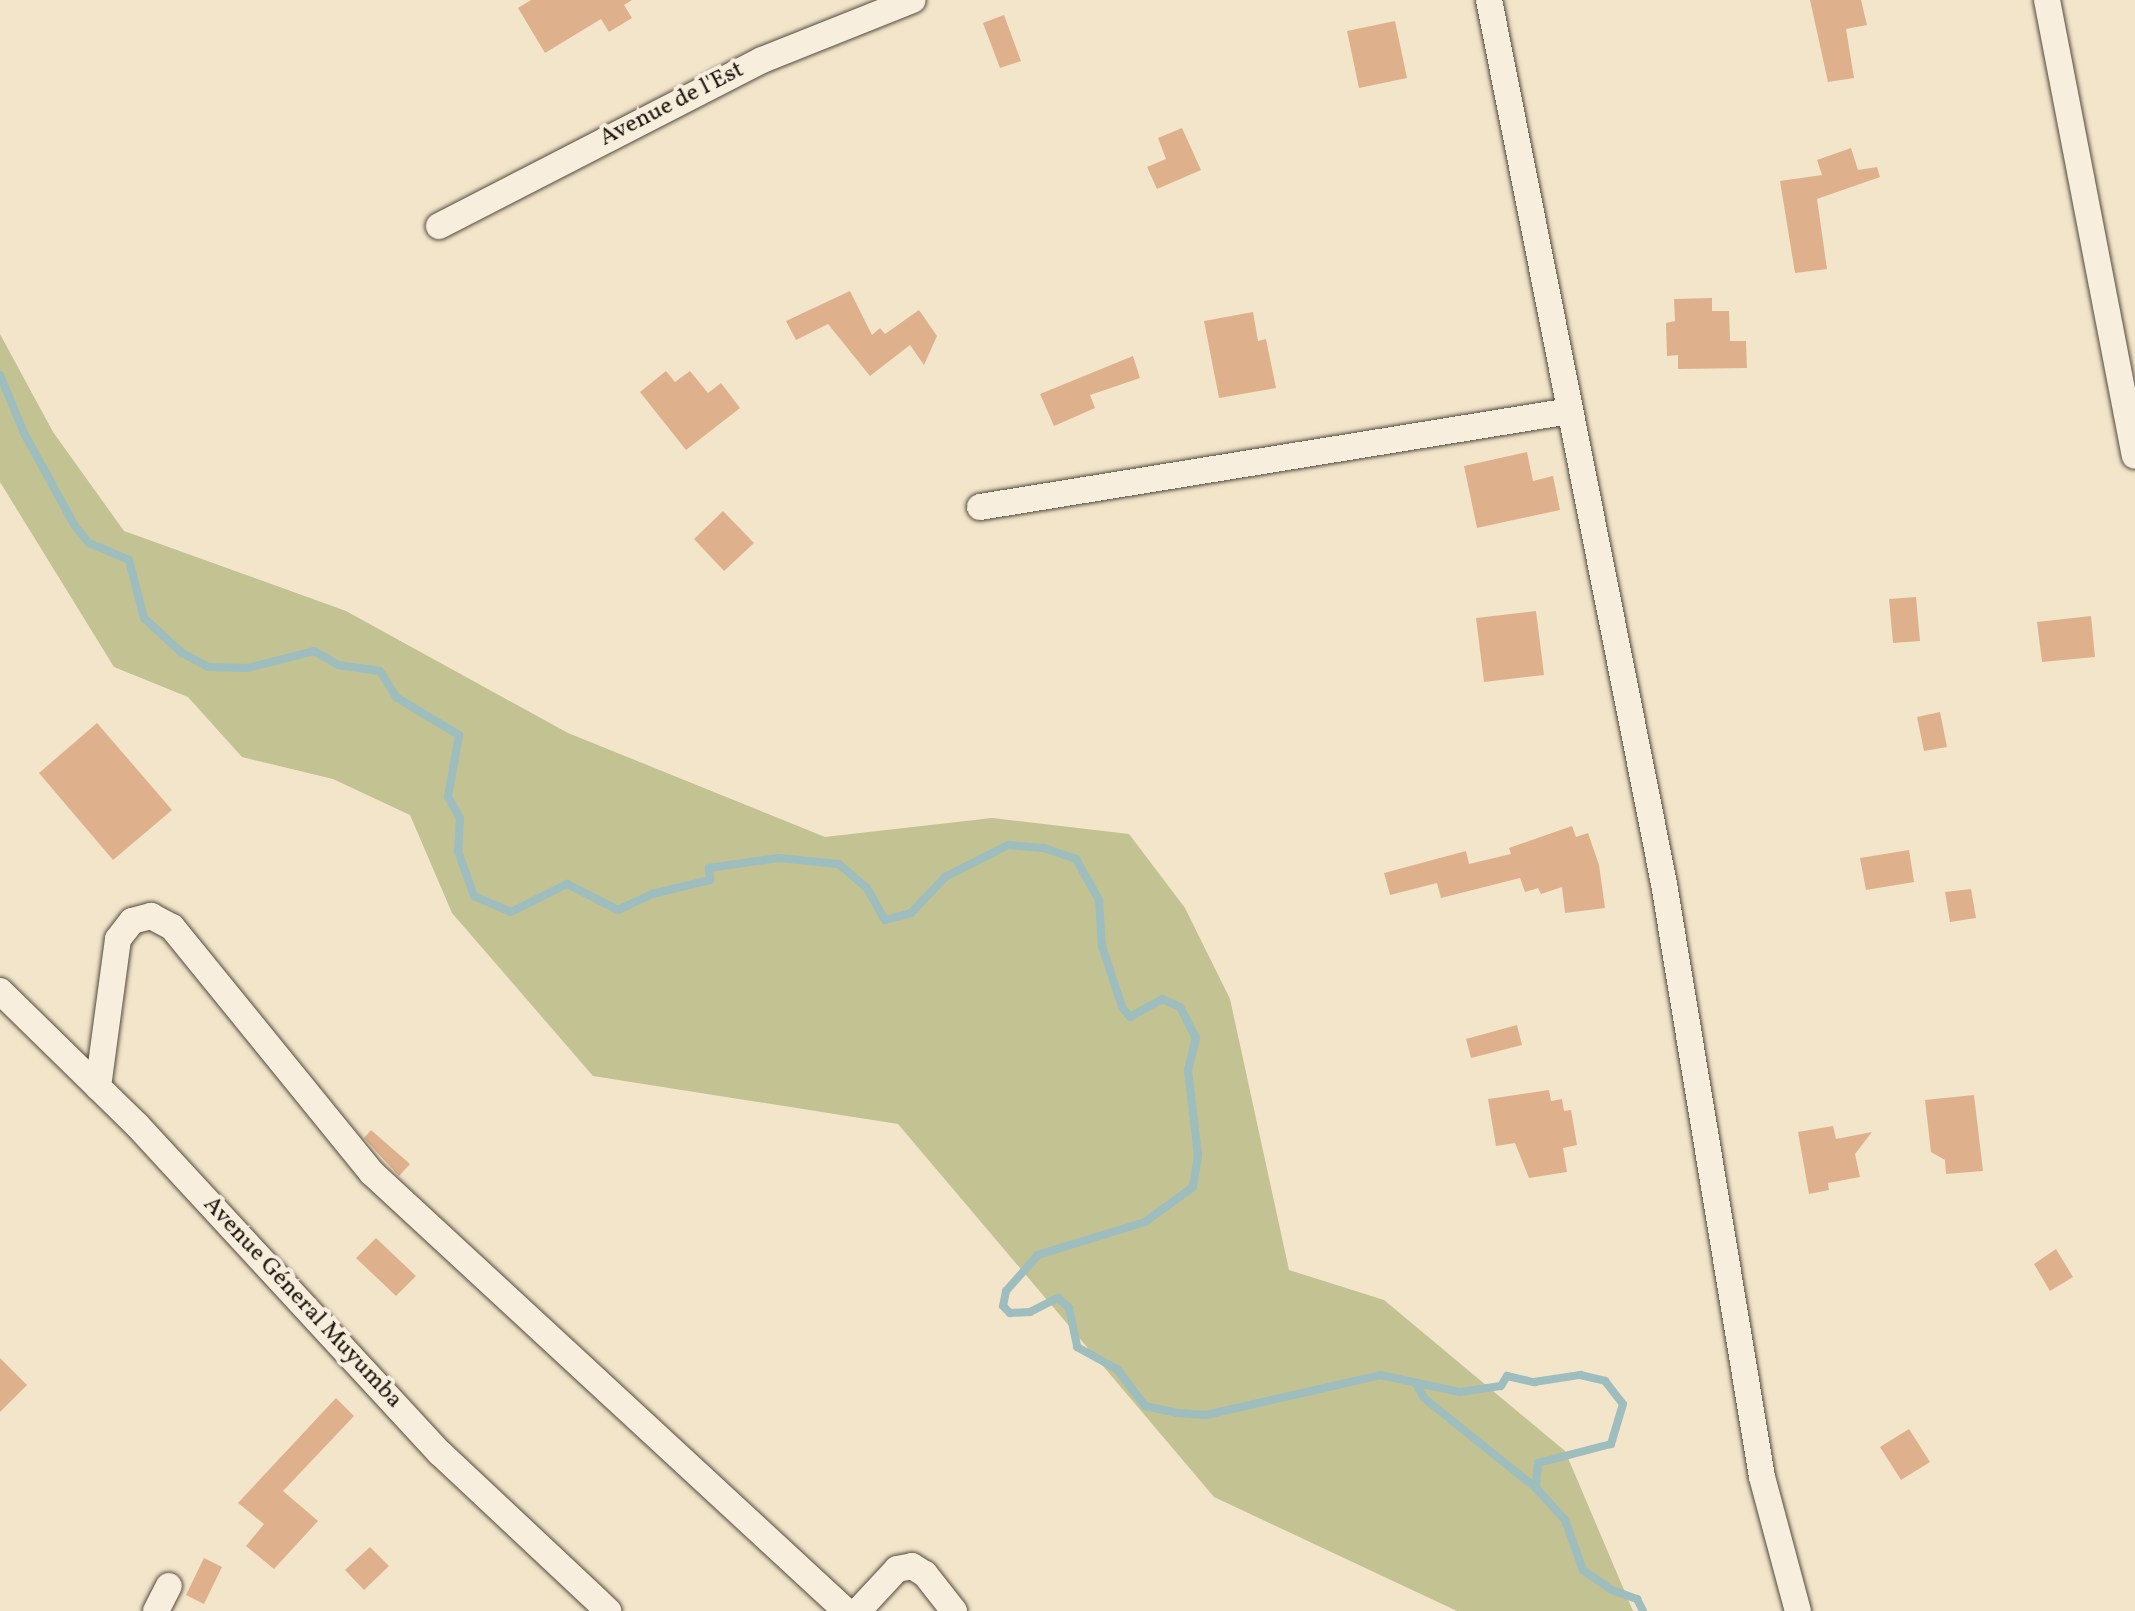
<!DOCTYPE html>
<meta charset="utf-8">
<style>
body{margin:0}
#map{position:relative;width:2135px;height:1611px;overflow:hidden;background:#f2e5ca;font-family:Vollkorn,serif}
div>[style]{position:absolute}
.green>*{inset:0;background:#c2c292}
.stream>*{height:8px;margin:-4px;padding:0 4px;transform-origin:4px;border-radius:4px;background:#9dbdbe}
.building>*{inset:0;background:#deb18c}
.roads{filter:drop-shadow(0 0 2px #544a3d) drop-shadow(0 0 2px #544a3d)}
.minor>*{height:26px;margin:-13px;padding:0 13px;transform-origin:13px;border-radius:13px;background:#f7eedd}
span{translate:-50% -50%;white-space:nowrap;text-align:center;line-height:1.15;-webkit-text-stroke:8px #f7eedd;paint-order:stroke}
.street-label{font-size:24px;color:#20170e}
</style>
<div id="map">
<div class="green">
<div style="clip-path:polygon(0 334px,53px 432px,124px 531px,346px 611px,568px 733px,825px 837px,992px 818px,1129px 834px,1185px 908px,1230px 999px,1289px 1270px,1384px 1300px,1565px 1451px,1633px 1611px,1457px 1611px,1214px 1497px,898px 1124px,593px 1076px,452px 913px,410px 815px,333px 779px,242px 757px,188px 697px,114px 667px,0 482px)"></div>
</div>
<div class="stream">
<div style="left:0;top:375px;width:63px;rotate:67.5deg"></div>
<div style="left:24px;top:433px;width:106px;rotate:61.3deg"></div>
<div style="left:75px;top:526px;width:22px;rotate:51deg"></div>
<div style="left:89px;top:543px;width:43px;rotate:23deg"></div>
<div style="left:129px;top:560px;width:60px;rotate:75.5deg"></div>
<div style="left:144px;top:618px;width:52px;rotate:42.6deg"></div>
<div style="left:182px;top:653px;width:30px;rotate:28deg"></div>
<div style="left:208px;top:667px;width:40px;rotate:1.4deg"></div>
<div style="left:248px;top:668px;width:68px;rotate:-14.4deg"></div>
<div style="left:314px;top:651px;width:28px;rotate:30deg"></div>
<div style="left:338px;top:665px;width:42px;rotate:8.1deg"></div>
<div style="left:380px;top:671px;width:31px;rotate:58deg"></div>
<div style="left:396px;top:697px;width:74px;rotate:31.1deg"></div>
<div style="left:459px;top:735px;width:63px;rotate:100.1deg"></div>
<div style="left:448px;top:797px;width:24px;rotate:60deg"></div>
<div style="left:460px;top:818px;width:33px;rotate:93deg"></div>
<div style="left:458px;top:851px;width:48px;rotate:70.4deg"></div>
<div style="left:474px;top:896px;width:40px;rotate:23.4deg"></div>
<div style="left:511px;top:912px;width:63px;rotate:-26.6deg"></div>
<div style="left:567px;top:884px;width:57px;rotate:27deg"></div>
<div style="left:618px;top:910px;width:38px;rotate:-25deg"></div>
<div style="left:652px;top:894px;width:60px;rotate:-13.6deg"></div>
<div style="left:710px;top:880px;width:12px;rotate:-95deg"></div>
<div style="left:709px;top:868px;width:70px;rotate:-8.2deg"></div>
<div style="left:778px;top:858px;width:61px;rotate:5.6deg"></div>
<div style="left:839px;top:864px;width:37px;rotate:41deg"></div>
<div style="left:867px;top:888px;width:37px;rotate:61deg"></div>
<div style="left:885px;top:920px;width:27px;rotate:-15deg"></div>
<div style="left:911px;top:913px;width:50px;rotate:-46.6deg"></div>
<div style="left:945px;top:877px;width:71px;rotate:-26.9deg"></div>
<div style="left:1008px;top:845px;width:36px;rotate:5deg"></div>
<div style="left:1044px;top:848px;width:34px;rotate:19deg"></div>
<div style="left:1076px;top:859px;width:47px;rotate:60.7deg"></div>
<div style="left:1099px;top:900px;width:46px;rotate:86.3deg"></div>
<div style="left:1102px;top:946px;width:64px;rotate:71.8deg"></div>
<div style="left:1122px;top:1007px;width:13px;rotate:51deg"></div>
<div style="left:1130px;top:1017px;width:37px;rotate:-29deg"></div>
<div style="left:1162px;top:999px;width:20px;rotate:24deg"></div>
<div style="left:1180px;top:1007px;width:35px;rotate:63deg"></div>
<div style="left:1196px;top:1038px;width:33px;rotate:104deg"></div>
<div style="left:1188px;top:1070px;width:86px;rotate:83.3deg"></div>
<div style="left:1198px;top:1155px;width:32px;rotate:99deg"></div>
<div style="left:1193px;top:1187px;width:59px;rotate:143.9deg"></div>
<div style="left:1145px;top:1222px;width:112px;rotate:162.9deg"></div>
<div style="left:1038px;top:1255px;width:48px;rotate:131.6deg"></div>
<div style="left:1006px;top:1291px;width:15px;rotate:101deg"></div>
<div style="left:1003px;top:1306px;width:10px;rotate:45deg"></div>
<div style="left:1010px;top:1313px;width:20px;rotate:-3deg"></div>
<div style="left:1030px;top:1312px;width:31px;rotate:-27deg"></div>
<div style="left:1058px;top:1298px;width:15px;rotate:42deg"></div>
<div style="left:1069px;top:1308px;width:40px;rotate:78deg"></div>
<div style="left:1077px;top:1347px;width:46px;rotate:28.8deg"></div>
<div style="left:1117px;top:1369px;width:46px;rotate:52.9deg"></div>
<div style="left:1145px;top:1406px;width:33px;rotate:12deg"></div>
<div style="left:1177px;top:1413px;width:29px;rotate:4deg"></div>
<div style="left:1206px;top:1415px;width:179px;rotate:-12.9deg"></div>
<div style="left:1380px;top:1375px;width:82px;rotate:12deg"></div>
<div style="left:1460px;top:1392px;width:41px;rotate:-8.3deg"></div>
<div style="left:1501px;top:1386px;width:12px;rotate:-59deg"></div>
<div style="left:1507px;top:1376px;width:28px;rotate:13deg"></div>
<div style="left:1534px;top:1382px;width:47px;rotate:-8.7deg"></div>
<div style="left:1580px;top:1375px;width:26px;rotate:13deg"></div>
<div style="left:1605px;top:1381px;width:29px;rotate:52deg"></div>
<div style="left:1623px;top:1404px;width:42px;rotate:106.7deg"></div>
<div style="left:1611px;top:1444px;width:75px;rotate:165.4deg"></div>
<div style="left:1538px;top:1463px;width:25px;rotate:95deg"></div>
<div style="left:1536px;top:1488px;width:43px;rotate:47.8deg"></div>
<div style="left:1565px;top:1520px;width:53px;rotate:70.2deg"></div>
<div style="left:1583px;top:1570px;width:35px;rotate:35deg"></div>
<div style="left:1612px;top:1590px;width:27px;rotate:20deg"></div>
<div style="left:1637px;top:1599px;width:13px;rotate:63deg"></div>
<div style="left:1416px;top:1384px;width:16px;rotate:60deg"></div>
<div style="left:1424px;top:1398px;width:144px;rotate:38.8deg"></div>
</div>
<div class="building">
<div style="clip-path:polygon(531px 0,632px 0,624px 5px,632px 18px,609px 32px,601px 19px,545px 53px,518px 8px)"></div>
<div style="clip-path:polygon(1810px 0,1861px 0,1867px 25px,1846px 29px,1854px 78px,1828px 82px)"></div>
<div style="clip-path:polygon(1004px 15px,1021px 61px,1000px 68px,983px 23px)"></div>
<div style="clip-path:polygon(1395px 21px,1407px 78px,1359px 88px,1347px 31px)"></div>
<div style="clip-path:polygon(1182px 128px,1201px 170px,1157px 189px,1147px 167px,1166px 159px,1158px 138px)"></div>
<div style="clip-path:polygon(1851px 148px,1858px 170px,1877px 167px,1880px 177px,1817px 199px,1827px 269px,1795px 273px,1780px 181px,1822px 175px,1817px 160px)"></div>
<div style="clip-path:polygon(850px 291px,872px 335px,880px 328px,885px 334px,919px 310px,937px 336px,924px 365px,910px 345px,870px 376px,828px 324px,796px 340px,786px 321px)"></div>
<div style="clip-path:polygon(1712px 298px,1712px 311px,1729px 311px,1730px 341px,1746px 341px,1747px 368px,1678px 369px,1678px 355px,1667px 356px,1666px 323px,1675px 321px,1674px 299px)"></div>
<div style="clip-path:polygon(1253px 312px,1258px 341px,1266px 339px,1276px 388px,1219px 398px,1204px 321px)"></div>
<div style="clip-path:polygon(1133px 356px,1140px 378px,1090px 395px,1095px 408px,1054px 426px,1040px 394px)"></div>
<div style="clip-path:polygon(666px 371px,675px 382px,690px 371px,708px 393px,721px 383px,740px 408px,686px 450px,640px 392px)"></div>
<div style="clip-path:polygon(1527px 452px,1533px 481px,1553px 476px,1560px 510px,1477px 528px,1464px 466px)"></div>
<div style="clip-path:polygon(723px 511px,754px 543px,724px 571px,694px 539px)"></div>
<div style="clip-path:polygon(1916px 597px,1920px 641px,1893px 643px,1889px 599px)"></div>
<div style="clip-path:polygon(1536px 611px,1544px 675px,1484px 682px,1476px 618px)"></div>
<div style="clip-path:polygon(2091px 616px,2095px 657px,2042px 662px,2037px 622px)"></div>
<div style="clip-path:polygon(1940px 712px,1947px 747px,1924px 751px,1917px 717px)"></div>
<div style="clip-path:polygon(97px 723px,172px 810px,113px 860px,39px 773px)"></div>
<div style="clip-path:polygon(1572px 826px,1576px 837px,1588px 833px,1599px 865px,1605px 908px,1565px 913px,1562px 887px,1541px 894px,1538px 888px,1525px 892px,1520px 878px,1441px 898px,1437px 883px,1390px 895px,1384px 873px,1466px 851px,1469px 864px,1511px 854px,1509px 848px)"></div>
<div style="clip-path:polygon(1909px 850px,1914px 882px,1866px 890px,1860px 858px)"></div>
<div style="clip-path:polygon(1971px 889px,1976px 918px,1950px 922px,1945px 892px)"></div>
<div style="clip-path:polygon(1517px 1025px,1522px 1045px,1471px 1058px,1466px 1039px)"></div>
<div style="clip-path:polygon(1549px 1090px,1551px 1101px,1562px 1099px,1564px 1111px,1571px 1110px,1577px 1145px,1563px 1148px,1567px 1172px,1529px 1178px,1515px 1143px,1496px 1146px,1488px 1099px)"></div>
<div style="clip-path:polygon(1974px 1095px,1983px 1171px,1946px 1174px,1945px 1160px,1931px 1152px,1925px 1100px)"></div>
<div style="clip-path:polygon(1833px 1126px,1836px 1139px,1872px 1132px,1855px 1154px,1860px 1177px,1828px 1183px,1829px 1190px,1809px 1194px,1798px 1132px)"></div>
<div style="clip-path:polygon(371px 1130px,410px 1164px,399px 1176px,364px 1138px)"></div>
<div style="clip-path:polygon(376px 1238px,416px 1276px,396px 1296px,356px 1258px)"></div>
<div style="clip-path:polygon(2056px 1249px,2073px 1277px,2050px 1291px,2034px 1264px)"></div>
<div style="clip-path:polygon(0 1358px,27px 1385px,0 1412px)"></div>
<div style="clip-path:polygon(336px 1398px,354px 1416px,283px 1491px,318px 1521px,274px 1569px,246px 1546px,264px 1524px,238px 1503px)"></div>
<div style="clip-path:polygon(1909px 1429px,1930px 1462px,1901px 1480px,1880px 1447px)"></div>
<div style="clip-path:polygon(370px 1547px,389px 1566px,364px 1590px,345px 1570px)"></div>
<div style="clip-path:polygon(204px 1558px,222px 1567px,204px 1604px,186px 1595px)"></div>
</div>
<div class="roads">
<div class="minor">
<div style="left:1489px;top:0;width:901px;rotate:78.8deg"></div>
<div style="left:1664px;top:884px;width:601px;rotate:80.62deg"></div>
<div style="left:1762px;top:1477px;width:139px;rotate:75deg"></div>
<div style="left:2047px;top:0;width:464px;rotate:79.1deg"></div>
<div style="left:439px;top:226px;width:363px;rotate:-27.2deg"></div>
<div style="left:762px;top:60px;width:162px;rotate:-21.7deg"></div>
<div style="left:980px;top:507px;width:598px;rotate:-9.24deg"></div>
<div style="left:0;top:991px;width:192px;rotate:44.4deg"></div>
<div style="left:137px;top:1125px;width:447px;rotate:47.3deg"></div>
<div style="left:440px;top:1453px;width:231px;rotate:43.2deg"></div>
<div style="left:98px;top:1087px;width:149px;rotate:-82.3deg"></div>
<div style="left:118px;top:939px;width:23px;rotate:-52deg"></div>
<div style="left:132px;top:921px;width:20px;rotate:-15deg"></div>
<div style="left:151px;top:916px;width:24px;rotate:28deg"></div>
<div style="left:172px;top:927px;width:317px;rotate:50.9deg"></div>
<div style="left:372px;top:1173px;width:645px;rotate:42.74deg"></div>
<div style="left:156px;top:1611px;width:28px;rotate:-63deg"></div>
<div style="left:858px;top:1611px;width:57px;rotate:-47.1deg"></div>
<div style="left:897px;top:1569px;width:15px;rotate:-11deg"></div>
<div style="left:912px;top:1566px;width:15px;rotate:32deg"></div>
<div style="left:925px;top:1574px;width:47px;rotate:51.9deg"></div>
</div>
</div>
<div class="street-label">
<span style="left:672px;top:105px;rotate:-27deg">Avenue de l'Est</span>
<span style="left:302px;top:1303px;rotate:47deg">Avenue Géneral Muyumba</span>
</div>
</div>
